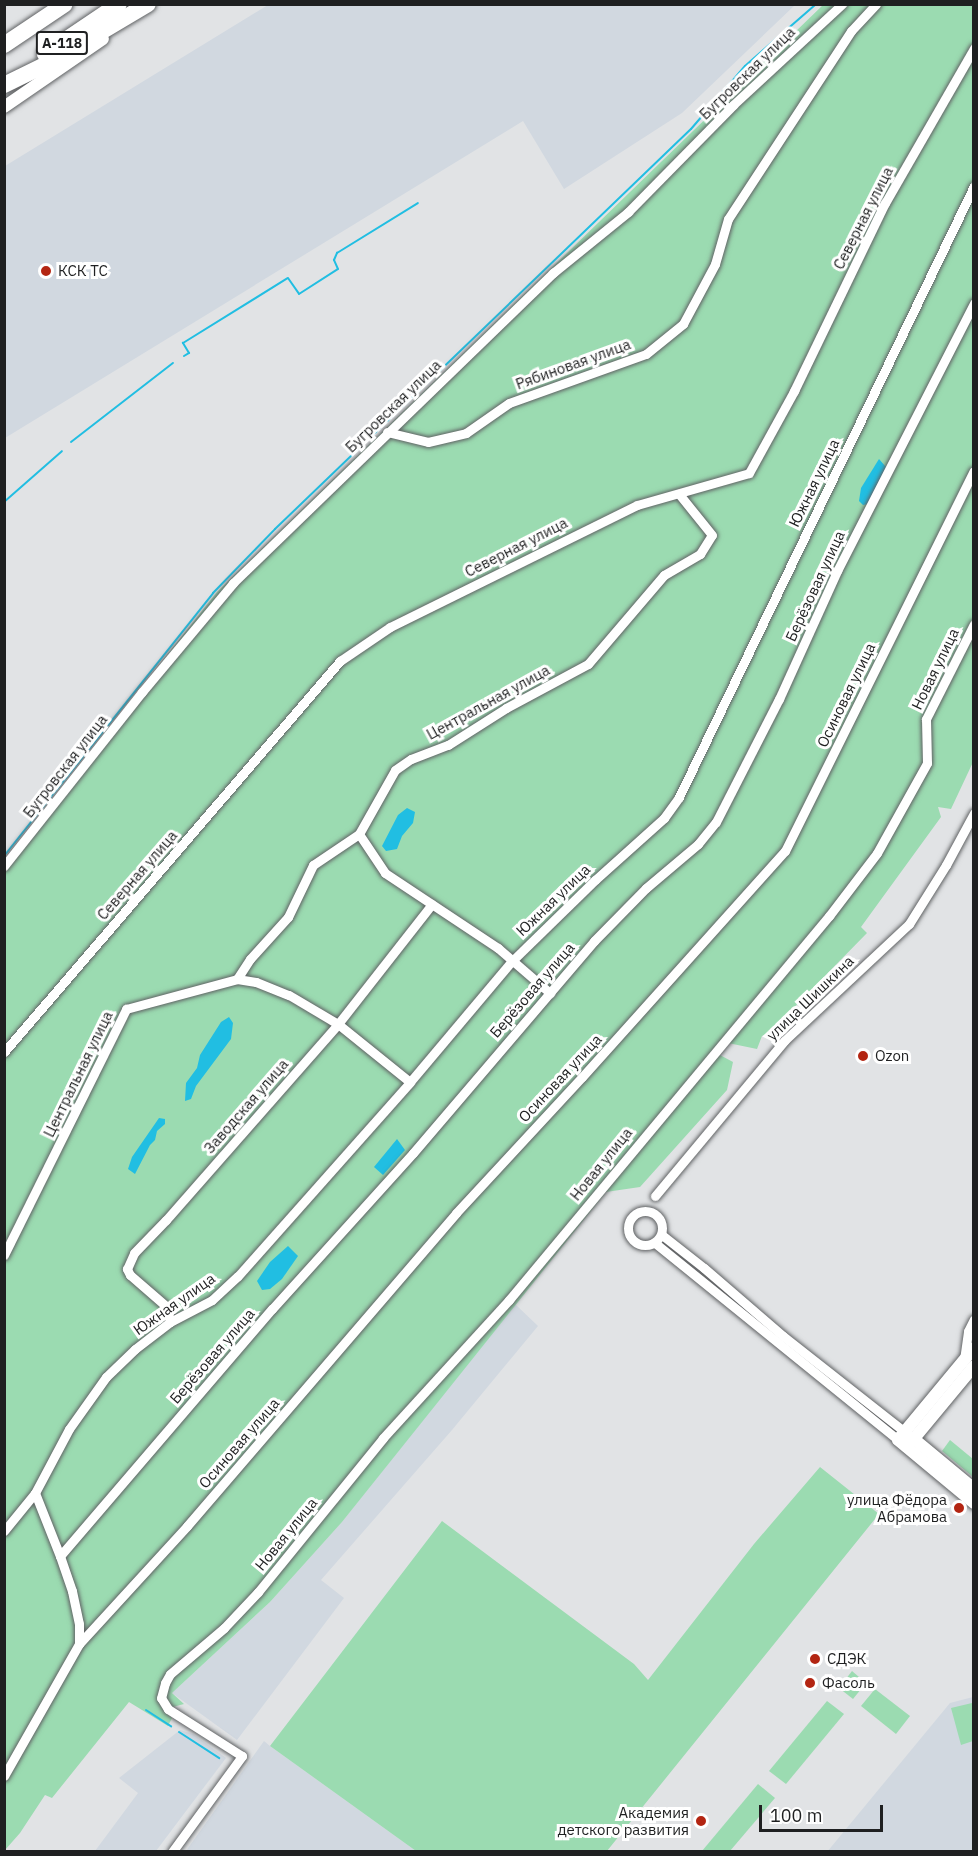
<!DOCTYPE html>
<meta charset="utf-8">
<style>
body{margin:0}
#map{position:relative;width:978px;height:1856px;overflow:hidden;background:#e1e3e5;font-family:"IBM Plex Sans",sans-serif}
div>[style]{position:absolute}
.built>*{inset:0;background:#d1d8e0}
.green>*{inset:0;background:#9bdbb1}
.water>*{inset:0;background:#21bee2}
.stream>*{height:2px;margin:-1px;padding:0 1px;transform-origin:1px;border-radius:1px;background:#21bee2}
.roads{filter:drop-shadow(0 0 2px #606264) drop-shadow(0 0 2px #606264)}
.street>*{height:9px;margin:-4.5px;padding:0 4.5px;transform-origin:4.5px;border-radius:4.5px;background:#fff}
.street>.ring{margin:-4.5px;padding:0;box-sizing:content-box;background:none;border:9px solid #fff;border-radius:50%}
.secondary>*{height:12px;margin:-6px;padding:0 6px;transform-origin:6px;border-radius:6px;background:#fff}
.highway>*{height:16px;margin:-8px;padding:0 8px;transform-origin:8px;border-radius:8px;background:#fff}
.dots>*{width:16px;height:16px;translate:-50% -50%;box-sizing:border-box;border:3px solid #fff;border-radius:50%}
span{translate:-50% -50%;white-space:nowrap;text-align:center;line-height:1.15;-webkit-text-stroke:6px #fff;paint-order:stroke}
.shield-label span{padding:2px 4px;background:#fff;border:2px solid;border-radius:4px;-webkit-text-stroke-width:0}
.shield-label{font-size:14px;color:#1f2021;font-weight:700}
.street-label{font-size:15px;color:#1f2021}
.poi-label{font-size:15px;color:#1f2021}
.left{translate:0 -50%;text-align:left}
.right{translate:-100% -50%;text-align:right}
.frame{position:absolute;inset:0;border:6px solid #1f2021;pointer-events:none}
.scale{position:absolute;left:759px;top:1805px;width:124px;height:27px;box-sizing:border-box;border:3px solid #1f2021;border-top:0;padding-left:8px;font-size:18px;line-height:21px;white-space:nowrap;color:#1f2021;-webkit-text-stroke:4px #fff;paint-order:stroke}
</style>
<div id="map">
<div class="built">
<div style="clip-path:polygon(268px 5px,268px 4px,795px 5px,682px 113px,564px 189px,523px 121px,5px 438px,5px 166px)"></div>
<div style="clip-path:polygon(515px 1304px,538px 1326px,452px 1430px,321px 1580px,344px 1598px,237px 1740px,172px 1693px,270px 1602px,342px 1522px)"></div>
<div style="clip-path:polygon(973px 1697px,973px 1851px,827px 1852px,950px 1703px)"></div>
<div style="clip-path:polygon(180px 1730px,193px 1734px,226px 1758px,156px 1851px,95px 1851px,138px 1793px,119px 1778px)"></div>
<div style="clip-path:polygon(264px 1741px,270px 1746px,416px 1851px,186px 1851px)"></div>
</div>
<div class="green">
<div style="clip-path:polygon(823px 5px,973px 5px,974px 760px,951px 809px,938px 807px,941px 817px,861px 927px,867px 933px,770px 1032px,762px 1036px,757px 1049px,728px 1043px,718px 1054px,733px 1062px,727px 1090px,640px 1187px,606px 1192px,342px 1522px,270px 1602px,172px 1693px,184px 1704px,165px 1709px,172px 1718px,168px 1726px,129px 1702px,52px 1798px,45px 1795px,20px 1833px,5px 1850px,5px 860px,217px 592px)"></div>
<div style="clip-path:polygon(950px 1440px,973px 1459px,973px 1477px,942px 1451px)"></div>
<div style="clip-path:polygon(820px 1467px,879px 1514px,607px 1851px,416px 1851px,270px 1746px,442px 1521px,634px 1664px,648px 1680px,754px 1544px)"></div>
<div style="clip-path:polygon(852px 1671px,866px 1683px,853px 1699px,839px 1688px)"></div>
<div style="clip-path:polygon(875px 1689px,910px 1716px,896px 1734px,861px 1706px)"></div>
<div style="clip-path:polygon(827px 1701px,844px 1714px,786px 1784px,769px 1771px)"></div>
<div style="clip-path:polygon(972px 1703px,973px 1741px,961px 1745px,951px 1708px)"></div>
<div style="clip-path:polygon(758px 1784px,775px 1798px,730px 1851px,702px 1851px)"></div>
</div>
<div class="water">
<div style="clip-path:polygon(879px 459px,886px 467px,868px 504px,863px 505px,859px 501px,861px 488px)"></div>
<div style="clip-path:polygon(407px 808px,415px 812px,413px 823px,402px 836px,397px 849px,386px 851px,382px 846px,398px 815px)"></div>
<div style="clip-path:polygon(229px 1017px,233px 1023px,231px 1039px,196px 1086px,191px 1099px,185px 1101px,186px 1083px,197px 1068px,200px 1055px,221px 1022px)"></div>
<div style="clip-path:polygon(159px 1118px,165px 1119px,165px 1124px,157px 1131px,155px 1140px,150px 1145px,135px 1174px,128px 1169px,132px 1157px)"></div>
<div style="clip-path:polygon(397px 1139px,405px 1150px,383px 1175px,374px 1167px)"></div>
<div style="clip-path:polygon(288px 1246px,298px 1256px,282px 1279px,270px 1289px,262px 1290px,257px 1281px,270px 1262px)"></div>
</div>
<div class="stream">
<div style="left:184px;top:356px;width:6px;rotate:-31deg"></div>
<div style="left:189px;top:353px;width:12px;rotate:-121deg"></div>
<div style="left:183px;top:343px;width:123px;rotate:-31.8deg"></div>
<div style="left:288px;top:278px;width:19px;rotate:55deg"></div>
<div style="left:299px;top:294px;width:46px;rotate:-32.7deg"></div>
<div style="left:338px;top:269px;width:10px;rotate:-114deg"></div>
<div style="left:334px;top:260px;width:8px;rotate:-67deg"></div>
<div style="left:337px;top:253px;width:95px;rotate:-31.7deg"></div>
<div style="left:71px;top:442px;width:129px;rotate:-37.8deg"></div>
<div style="left:4px;top:502px;width:77px;rotate:-41.3deg"></div>
<div style="left:4px;top:856px;width:336px;rotate:-51.5deg"></div>
<div style="left:213px;top:593px;width:89px;rotate:-45.9deg"></div>
<div style="left:275px;top:529px;width:577px;rotate:-43.88deg"></div>
<div style="left:691px;top:129px;width:83px;rotate:-49.4deg"></div>
<div style="left:745px;top:66px;width:94px;rotate:-41.1deg"></div>
<div style="left:146px;top:1710px;width:30px;rotate:33deg"></div>
<div style="left:179px;top:1732px;width:48px;rotate:33deg"></div>
</div>
<div class="roads">
<div class="street">
<div style="left:387px;top:432px;width:42px;rotate:13.7deg"></div>
<div style="left:428px;top:442px;width:39px;rotate:-13deg"></div>
<div style="left:466px;top:433px;width:52px;rotate:-34.9deg"></div>
<div style="left:509px;top:403px;width:145px;rotate:-19.7deg"></div>
<div style="left:646px;top:354px;width:48px;rotate:-39deg"></div>
<div style="left:683px;top:324px;width:68px;rotate:-61.9deg"></div>
<div style="left:715px;top:264px;width:47px;rotate:-73.9deg"></div>
<div style="left:728px;top:219px;width:225px;rotate:-56.8deg"></div>
<div style="left:851px;top:31px;width:37px;rotate:-47deg"></div>
<div style="left:359px;top:834px;width:47px;rotate:56.3deg"></div>
<div style="left:385px;top:873px;width:136px;rotate:33.6deg"></div>
<div style="left:498px;top:948px;width:69px;rotate:40.9deg"></div>
<div style="left:4px;top:866px;width:222px;rotate:-51.6deg"></div>
<div style="left:142px;top:692px;width:142px;rotate:-50.1deg"></div>
<div style="left:233px;top:583px;width:446px;rotate:-44.1deg"></div>
<div style="left:553px;top:273px;width:97px;rotate:-39.1deg"></div>
<div style="left:628px;top:212px;width:150px;rotate:-45.5deg"></div>
<div style="left:733px;top:105px;width:149px;rotate:-42.8deg"></div>
<div style="left:237px;top:979px;width:19px;rotate:9deg"></div>
<div style="left:256px;top:982px;width:35px;rotate:22deg"></div>
<div style="left:289px;top:995px;width:57px;rotate:30.6deg"></div>
<div style="left:338px;top:1024px;width:92px;rotate:38.9deg"></div>
<div style="left:4px;top:1052px;width:516px;rotate:-49.33deg"></div>
<div style="left:340px;top:661px;width:60px;rotate:-34.2deg"></div>
<div style="left:390px;top:627px;width:275px;rotate:-26.3deg"></div>
<div style="left:637px;top:505px;width:116px;rotate:-15.9deg"></div>
<div style="left:749px;top:473px;width:94px;rotate:-61.2deg"></div>
<div style="left:794px;top:391px;width:209px;rotate:-64.2deg"></div>
<div style="left:885px;top:203px;width:179px;rotate:-60.1deg"></div>
<div style="left:655px;top:1196px;width:202px;rotate:-50.2deg"></div>
<div style="left:784px;top:1041px;width:171px;rotate:-43.1deg"></div>
<div style="left:909px;top:924px;width:70px;rotate:-57.9deg"></div>
<div style="left:946px;top:865px;width:59px;rotate:-61.7deg"></div>
<div class="ring" style="left:628px;top:1211px;width:25px;height:25px"></div>
<div style="left:662px;top:1235px;width:53px;rotate:38.2deg"></div>
<div style="left:704px;top:1268px;width:104px;rotate:40.7deg"></div>
<div style="left:783px;top:1336px;width:160px;rotate:38.2deg"></div>
<div style="left:655px;top:1243px;width:313px;rotate:39deg"></div>
<div style="left:4px;top:1255px;width:275px;rotate:-63.6deg"></div>
<div style="left:126px;top:1009px;width:115px;rotate:-15.1deg"></div>
<div style="left:237px;top:979px;width:24px;rotate:-57deg"></div>
<div style="left:250px;top:959px;width:57px;rotate:-47.9deg"></div>
<div style="left:288px;top:917px;width:58px;rotate:-64.3deg"></div>
<div style="left:313px;top:865px;width:55px;rotate:-34deg"></div>
<div style="left:359px;top:834px;width:73px;rotate:-60.6deg"></div>
<div style="left:395px;top:770px;width:19px;rotate:-35deg"></div>
<div style="left:411px;top:759px;width:40px;rotate:-21deg"></div>
<div style="left:448px;top:745px;width:69px;rotate:-32.5deg"></div>
<div style="left:506px;top:708px;width:93px;rotate:-28.2deg"></div>
<div style="left:588px;top:664px;width:117px;rotate:-49.5deg"></div>
<div style="left:664px;top:575px;width:42px;rotate:-30.3deg"></div>
<div style="left:700px;top:554px;width:22px;rotate:-58deg"></div>
<div style="left:712px;top:535px;width:53px;rotate:-128.8deg"></div>
<div style="left:170px;top:1322px;width:15px;rotate:-101deg"></div>
<div style="left:167px;top:1307px;width:49px;rotate:-139.1deg"></div>
<div style="left:130px;top:1275px;width:7px;rotate:-117deg"></div>
<div style="left:127px;top:1269px;width:17px;rotate:-66deg"></div>
<div style="left:134px;top:1253px;width:46px;rotate:-45.9deg"></div>
<div style="left:166px;top:1220px;width:261px;rotate:-48.7deg"></div>
<div style="left:338px;top:1024px;width:152px;rotate:-51.9deg"></div>
<div style="left:964px;top:1360px;width:29px;rotate:-82deg"></div>
<div style="left:968px;top:1331px;width:13px;rotate:-63deg"></div>
<div style="left:35px;top:1493px;width:68px;rotate:68.4deg"></div>
<div style="left:4px;top:1531px;width:49px;rotate:-50.8deg"></div>
<div style="left:35px;top:1493px;width:72px;rotate:-62deg"></div>
<div style="left:69px;top:1429px;width:64px;rotate:-54.6deg"></div>
<div style="left:106px;top:1377px;width:40px;rotate:-44deg"></div>
<div style="left:135px;top:1349px;width:44px;rotate:-37.6deg"></div>
<div style="left:170px;top:1322px;width:47px;rotate:-27.6deg"></div>
<div style="left:212px;top:1300px;width:35px;rotate:-43deg"></div>
<div style="left:238px;top:1276px;width:259px;rotate:-48.4deg"></div>
<div style="left:410px;top:1082px;width:158px;rotate:-49.9deg"></div>
<div style="left:512px;top:961px;width:116px;rotate:-44.3deg"></div>
<div style="left:595px;top:880px;width:93px;rotate:-41.9deg"></div>
<div style="left:664px;top:818px;width:26px;rotate:-54deg"></div>
<div style="left:679px;top:797px;width:678px;rotate:-64.23deg"></div>
<div style="left:79px;top:1644px;width:20px;rotate:-90deg"></div>
<div style="left:79px;top:1624px;width:34px;rotate:-102deg"></div>
<div style="left:72px;top:1591px;width:37px;rotate:-109deg"></div>
<div style="left:60px;top:1556px;width:326px;rotate:-49.4deg"></div>
<div style="left:272px;top:1309px;width:210px;rotate:-47.9deg"></div>
<div style="left:413px;top:1153px;width:279px;rotate:-49.5deg"></div>
<div style="left:594px;top:941px;width:74px;rotate:-45.5deg"></div>
<div style="left:646px;top:888px;width:68px;rotate:-40.2deg"></div>
<div style="left:698px;top:844px;width:28px;rotate:-51deg"></div>
<div style="left:716px;top:822px;width:138px;rotate:-62.9deg"></div>
<div style="left:779px;top:699px;width:141px;rotate:-65.6deg"></div>
<div style="left:837px;top:571px;width:301px;rotate:-62.9deg"></div>
<div style="left:4px;top:1776px;width:152px;rotate:-60.4deg"></div>
<div style="left:79px;top:1644px;width:160px;rotate:-47.5deg"></div>
<div style="left:187px;top:1526px;width:413px;rotate:-49.3deg"></div>
<div style="left:456px;top:1213px;width:185px;rotate:-47.2deg"></div>
<div style="left:582px;top:1077px;width:304px;rotate:-48.1deg"></div>
<div style="left:785px;top:851px;width:424px;rotate:-63.6deg"></div>
<div style="left:172px;top:1852px;width:119px;rotate:-53.9deg"></div>
<div style="left:242px;top:1756px;width:88px;rotate:-147.6deg"></div>
<div style="left:168px;top:1709px;width:13px;rotate:-122deg"></div>
<div style="left:161px;top:1698px;width:16px;rotate:-75deg"></div>
<div style="left:165px;top:1683px;width:10px;rotate:-61deg"></div>
<div style="left:170px;top:1674px;width:71px;rotate:-40.4deg"></div>
<div style="left:224px;top:1628px;width:50px;rotate:-46.6deg"></div>
<div style="left:258px;top:1592px;width:198px;rotate:-50.9deg"></div>
<div style="left:383px;top:1438px;width:187px;rotate:-47.6deg"></div>
<div style="left:509px;top:1300px;width:500px;rotate:-50.2deg"></div>
<div style="left:829px;top:916px;width:79px;rotate:-52.7deg"></div>
<div style="left:877px;top:853px;width:103px;rotate:-60.9deg"></div>
<div style="left:927px;top:763px;width:44px;rotate:-91.3deg"></div>
<div style="left:926px;top:719px;width:106px;rotate:-63.2deg"></div>
</div>
<div class="secondary">
<div style="left:4px;top:107px;width:120px;rotate:-34.5deg"></div>
<div style="left:974px;top:1348px;width:119px;rotate:129.6deg"></div>
<div style="left:898px;top:1440px;width:99px;rotate:39.7deg"></div>
<div style="left:914px;top:1439px;width:78px;rotate:39.8deg"></div>
<div style="left:907px;top:1447px;width:105px;rotate:-50.4deg"></div>
</div>
<div class="highway">
<div style="left:4px;top:45px;width:73px;rotate:-33.9deg"></div>
<div style="left:45px;top:54px;width:89px;rotate:-34deg"></div>
<div style="left:4px;top:85px;width:50px;rotate:-26.1deg"></div>
<div style="left:49px;top:63px;width:115px;rotate:-30.8deg"></div>
</div>
</div>
<div class="dots">
<div style="left:46px;top:271px;background:#b32512"></div>
<div style="left:863px;top:1056px;background:#b32512"></div>
<div style="left:959px;top:1508px;background:#b32512"></div>
<div style="left:815px;top:1659px;background:#b32512"></div>
<div style="left:810px;top:1683px;background:#b32512"></div>
<div style="left:701px;top:1821px;background:#b32512"></div>
</div>
<div class="shield-label">
<span style="left:62px;top:43px">А-118</span>
</div>
<div class="street-label">
<span style="left:747px;top:73px;rotate:-44deg">Бугровская улица</span>
<span style="left:863px;top:218px;rotate:-63deg">Северная улица</span>
<span style="left:573px;top:364px;rotate:-20deg">Рябиновая улица</span>
<span style="left:393px;top:406px;rotate:-44deg">Бугровская улица</span>
<span style="left:814px;top:483px;rotate:-64deg">Южная улица</span>
<span style="left:516px;top:547px;rotate:-27deg">Северная улица</span>
<span style="left:815px;top:586px;rotate:-65deg">Берёзовая улица</span>
<span style="left:935px;top:669px;rotate:-64deg">Новая улица</span>
<span style="left:846px;top:695px;rotate:-64deg">Осиновая улица</span>
<span style="left:488px;top:702px;rotate:-29deg">Центральная улица</span>
<span style="left:65px;top:766px;rotate:-52deg">Бугровская улица</span>
<span style="left:137px;top:875px;rotate:-49deg">Северная улица</span>
<span style="left:553px;top:900px;rotate:-44deg">Южная улица</span>
<span style="left:532px;top:990px;rotate:-49deg">Берёзовая улица</span>
<span style="left:810px;top:998px;rotate:-44deg">улица Шишкина</span>
<span style="left:78px;top:1074px;rotate:-64deg">Центральная улица</span>
<span style="left:560px;top:1078px;rotate:-47deg">Осиновая улица</span>
<span style="left:246px;top:1106px;rotate:-49deg">Заводская улица</span>
<span style="left:601px;top:1164px;rotate:-51deg">Новая улица</span>
<span style="left:174px;top:1304px;rotate:-35deg">Южная улица</span>
<span style="left:212px;top:1356px;rotate:-49deg">Берёзовая улица</span>
<span style="left:239px;top:1443px;rotate:-49deg">Осиновая улица</span>
<span style="left:286px;top:1534px;rotate:-51deg">Новая улица</span>
</div>
<div class="poi-label">
<span class="left" style="left:58px;top:271px">КСК ТС</span>
<span class="left" style="left:875px;top:1056px">Ozon</span>
<span class="right" style="left:947px;top:1508px">улица Фёдора<br>Абрамова</span>
<span class="left" style="left:827px;top:1659px">СДЭК</span>
<span class="left" style="left:822px;top:1683px">Фасоль</span>
<span class="right" style="left:689px;top:1821px">Академия<br>детского развития</span>
</div>
<div class="frame"></div>
<div class="scale">100 m</div>
</div>
